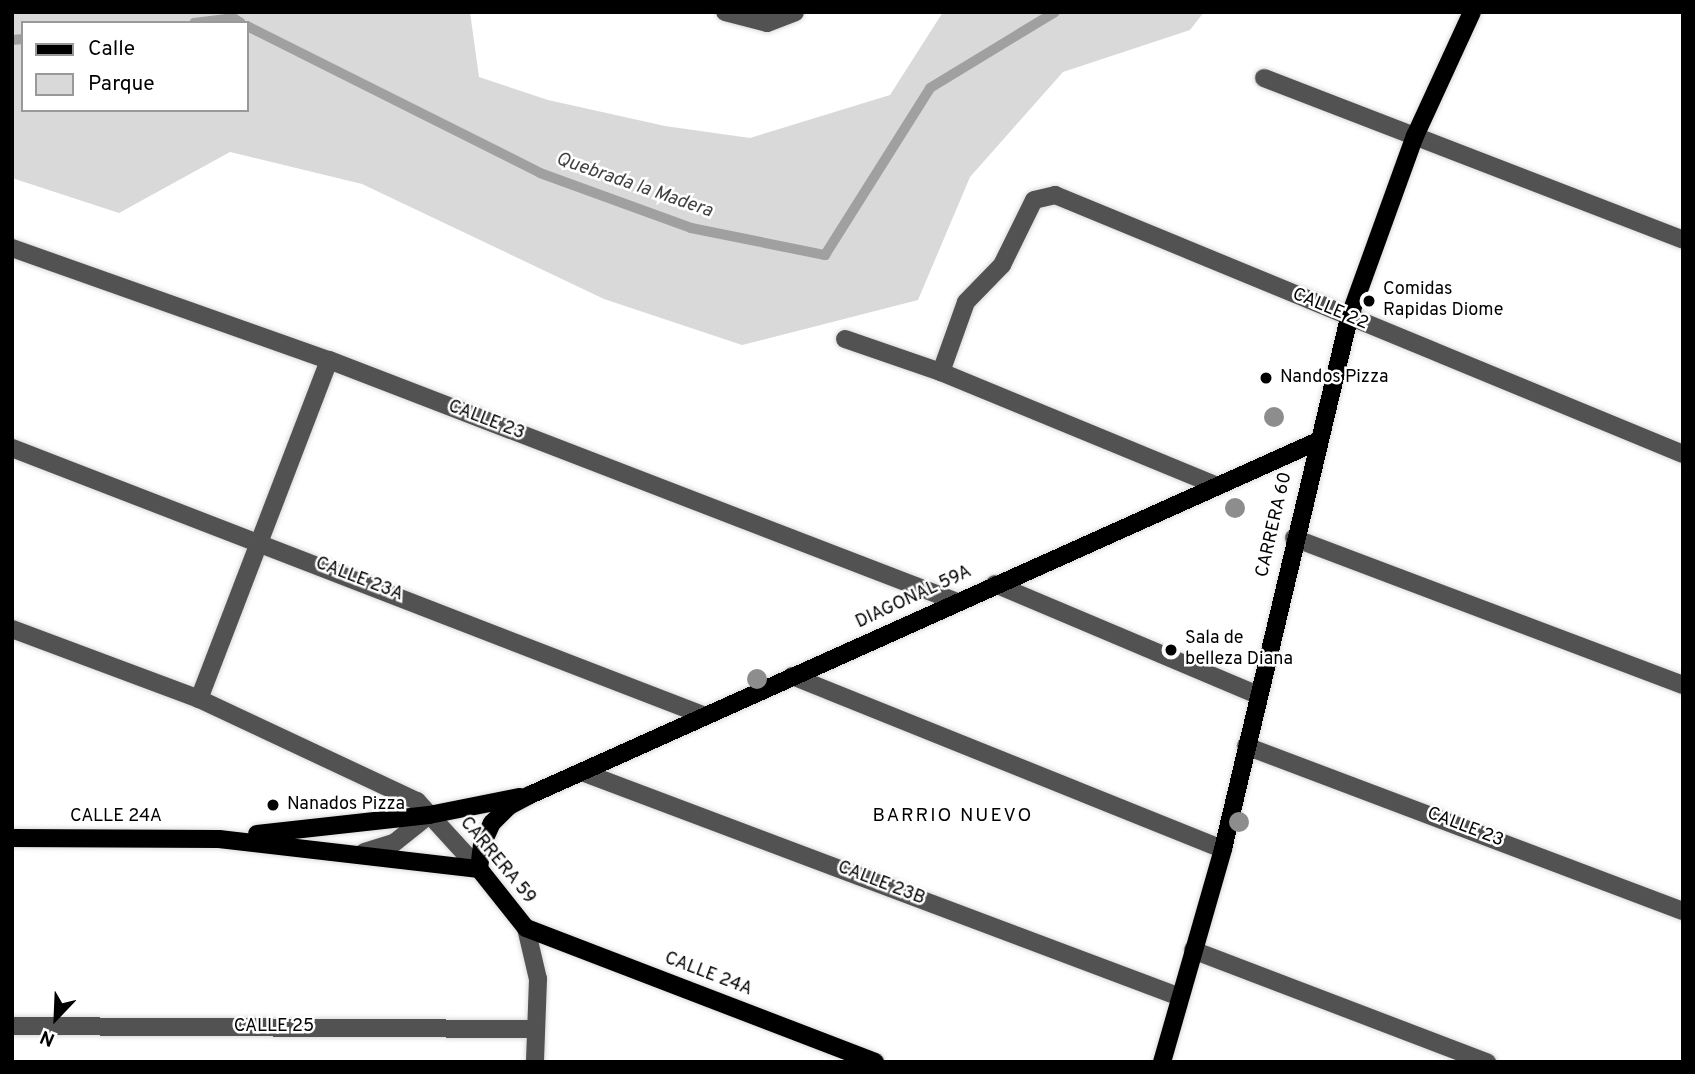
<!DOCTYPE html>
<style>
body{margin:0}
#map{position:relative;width:1695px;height:1074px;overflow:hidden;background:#fff;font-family:Overpass,sans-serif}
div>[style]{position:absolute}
.green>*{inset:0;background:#d9d9d9}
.stream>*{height:10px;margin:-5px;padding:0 5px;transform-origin:5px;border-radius:5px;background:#a0a0a0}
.roads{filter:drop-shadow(0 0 2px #dbdbdb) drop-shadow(0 0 2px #dbdbdb)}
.minor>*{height:18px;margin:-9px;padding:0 9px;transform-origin:9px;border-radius:9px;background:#525252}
.major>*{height:18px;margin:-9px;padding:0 9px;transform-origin:9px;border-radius:9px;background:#000}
.trees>*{width:20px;height:20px;margin:-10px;border-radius:50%;background:#8d8d8d}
.dots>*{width:19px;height:19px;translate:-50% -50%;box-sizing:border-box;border:4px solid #fff;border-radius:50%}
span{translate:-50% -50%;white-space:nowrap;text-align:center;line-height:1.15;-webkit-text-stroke:5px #fff;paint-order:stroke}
.poi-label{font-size:18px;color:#000}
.left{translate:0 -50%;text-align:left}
.street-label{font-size:18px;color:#000}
.water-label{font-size:19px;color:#414141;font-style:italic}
.neighbourhood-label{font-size:19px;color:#000;letter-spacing:2px}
.frame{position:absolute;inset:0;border:14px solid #000;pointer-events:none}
.legend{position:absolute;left:21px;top:21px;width:228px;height:91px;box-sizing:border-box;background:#fff;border:2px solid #999;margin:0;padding:9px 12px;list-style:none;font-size:21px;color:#000}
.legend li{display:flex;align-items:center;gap:14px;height:35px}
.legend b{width:35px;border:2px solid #999}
.north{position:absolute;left:21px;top:983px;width:70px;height:70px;-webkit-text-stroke:5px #fff;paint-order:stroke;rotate:203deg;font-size:19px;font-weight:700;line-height:28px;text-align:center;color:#000}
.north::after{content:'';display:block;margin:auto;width:24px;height:32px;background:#000;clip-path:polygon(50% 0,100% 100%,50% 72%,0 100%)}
</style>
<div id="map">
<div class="green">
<div style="clip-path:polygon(evenodd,12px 12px,470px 12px,479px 77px,548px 100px,665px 126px,750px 138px,890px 95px,943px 12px,1204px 12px,1190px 30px,1063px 72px,970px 177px,918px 300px,742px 345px,604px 299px,362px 184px,230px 152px,119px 213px,12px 178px,12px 12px,23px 23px,247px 23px,247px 110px,23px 110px,23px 23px)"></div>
</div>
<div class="stream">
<div style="left:194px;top:23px;width:39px;rotate:-7deg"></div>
<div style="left:233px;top:18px;width:9px;rotate:32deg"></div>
<div style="left:247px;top:26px;width:328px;rotate:26.6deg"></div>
<div style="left:540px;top:173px;width:161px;rotate:20deg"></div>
<div style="left:691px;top:228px;width:137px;rotate:11.4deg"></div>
<div style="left:825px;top:255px;width:197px;rotate:-57.8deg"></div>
<div style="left:930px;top:88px;width:146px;rotate:-31.3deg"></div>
<div style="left:12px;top:40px;width:11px;rotate:-5deg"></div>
</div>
<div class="roads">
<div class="minor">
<div style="left:725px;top:12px;width:43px;rotate:14.7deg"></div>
<div style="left:767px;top:23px;width:30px;rotate:-21deg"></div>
<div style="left:1264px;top:78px;width:449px;rotate:21.1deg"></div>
<div style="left:12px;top:248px;width:336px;rotate:19.5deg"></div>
<div style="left:329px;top:360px;width:673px;rotate:21.07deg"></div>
<div style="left:845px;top:339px;width:102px;rotate:19deg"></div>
<div style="left:941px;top:372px;width:296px;rotate:22.4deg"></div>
<div style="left:941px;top:372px;width:74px;rotate:-70.3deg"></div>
<div style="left:966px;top:302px;width:52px;rotate:-45.8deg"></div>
<div style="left:1002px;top:265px;width:72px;rotate:-63.8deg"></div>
<div style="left:1034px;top:200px;width:22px;rotate:-13deg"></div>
<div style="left:1055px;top:195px;width:679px;rotate:22.41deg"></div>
<div style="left:12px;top:448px;width:743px;rotate:21.14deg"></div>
<div style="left:1294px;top:538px;width:416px;rotate:20.7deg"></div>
<div style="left:995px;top:584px;width:285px;rotate:22.9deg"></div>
<div style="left:12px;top:629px;width:200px;rotate:20.5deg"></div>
<div style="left:199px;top:699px;width:241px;rotate:25.1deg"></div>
<div style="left:417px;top:801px;width:92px;rotate:47.6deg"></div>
<div style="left:792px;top:676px;width:464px;rotate:21.9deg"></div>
<div style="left:199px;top:699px;width:363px;rotate:-69deg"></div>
<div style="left:1246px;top:746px;width:467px;rotate:20.7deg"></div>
<div style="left:582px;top:772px;width:639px;rotate:20.62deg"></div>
<div style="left:364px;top:852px;width:31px;rotate:-17deg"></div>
<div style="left:394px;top:843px;width:45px;rotate:-38.7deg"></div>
<div style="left:526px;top:928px;width:52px;rotate:76.8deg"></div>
<div style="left:538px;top:979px;width:83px;rotate:92.1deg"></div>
<div style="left:1193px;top:950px;width:315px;rotate:20.9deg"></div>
<div style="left:12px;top:1026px;width:523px;rotate:0.33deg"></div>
</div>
<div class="major">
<div style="left:257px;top:834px;width:173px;rotate:-6.3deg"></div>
<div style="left:429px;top:815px;width:93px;rotate:-11.2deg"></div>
<div style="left:12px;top:838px;width:207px;rotate:0.3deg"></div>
<div style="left:219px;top:839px;width:262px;rotate:6.6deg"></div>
<div style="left:479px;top:869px;width:24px;rotate:-83deg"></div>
<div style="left:482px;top:845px;width:24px;rotate:-66deg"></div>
<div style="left:492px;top:823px;width:24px;rotate:-45deg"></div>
<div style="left:509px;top:806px;width:24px;rotate:-28deg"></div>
<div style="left:530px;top:795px;width:862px;rotate:-24.19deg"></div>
<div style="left:479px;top:869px;width:75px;rotate:51.5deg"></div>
<div style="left:526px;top:928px;width:374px;rotate:21deg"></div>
<div style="left:1162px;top:1062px;width:222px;rotate:-74deg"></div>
<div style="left:1223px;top:849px;width:546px;rotate:-76.65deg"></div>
<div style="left:1349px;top:318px;width:194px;rotate:-70.1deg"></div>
<div style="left:1415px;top:136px;width:136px;rotate:-65.3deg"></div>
</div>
</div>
<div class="trees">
<div style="left:1274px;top:417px"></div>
<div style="left:1235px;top:508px"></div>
<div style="left:757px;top:679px"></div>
<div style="left:1239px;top:822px"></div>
</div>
<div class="dots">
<div style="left:1369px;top:301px;background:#000"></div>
<div style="left:1266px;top:378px;background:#000"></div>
<div style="left:1171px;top:650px;background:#000"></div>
<div style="left:273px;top:805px;background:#000"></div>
</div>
<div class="poi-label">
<span class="left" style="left:1383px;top:301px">Comidas<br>Rapidas Diome</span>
<span class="left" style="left:1280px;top:378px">Nandos Pizza</span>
<span class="left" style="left:1185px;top:650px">Sala de<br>belleza Diana</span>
<span class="left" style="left:287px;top:805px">Nanados Pizza</span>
</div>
<div class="street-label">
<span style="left:1330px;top:310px;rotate:23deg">CALLE 22</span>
<span style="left:486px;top:421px;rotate:21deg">CALLE 23</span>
<span style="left:1275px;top:525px;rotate:-77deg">CARRERA 60</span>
<span style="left:359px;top:580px;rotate:21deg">CALLE 23A</span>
<span style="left:914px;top:598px;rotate:-25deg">DIAGONAL 59A</span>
<span style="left:116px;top:817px">CALLE 24A</span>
<span style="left:1465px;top:828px;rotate:21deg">CALLE 23</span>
<span style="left:497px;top:861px;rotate:50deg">CARRERA 59</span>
<span style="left:881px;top:884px;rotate:21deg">CALLE 23B</span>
<span style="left:708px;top:975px;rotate:21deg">CALLE 24A</span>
<span style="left:274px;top:1027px">CALLE 25</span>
</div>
<div class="water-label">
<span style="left:634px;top:186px;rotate:19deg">Quebrada la Madera</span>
</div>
<div class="neighbourhood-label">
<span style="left:953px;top:817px">BARRIO NUEVO</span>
</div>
<div class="frame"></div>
<ul class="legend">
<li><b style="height:9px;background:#000"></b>Calle</li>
<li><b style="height:19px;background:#d9d9d9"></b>Parque</li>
</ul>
<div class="north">N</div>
</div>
